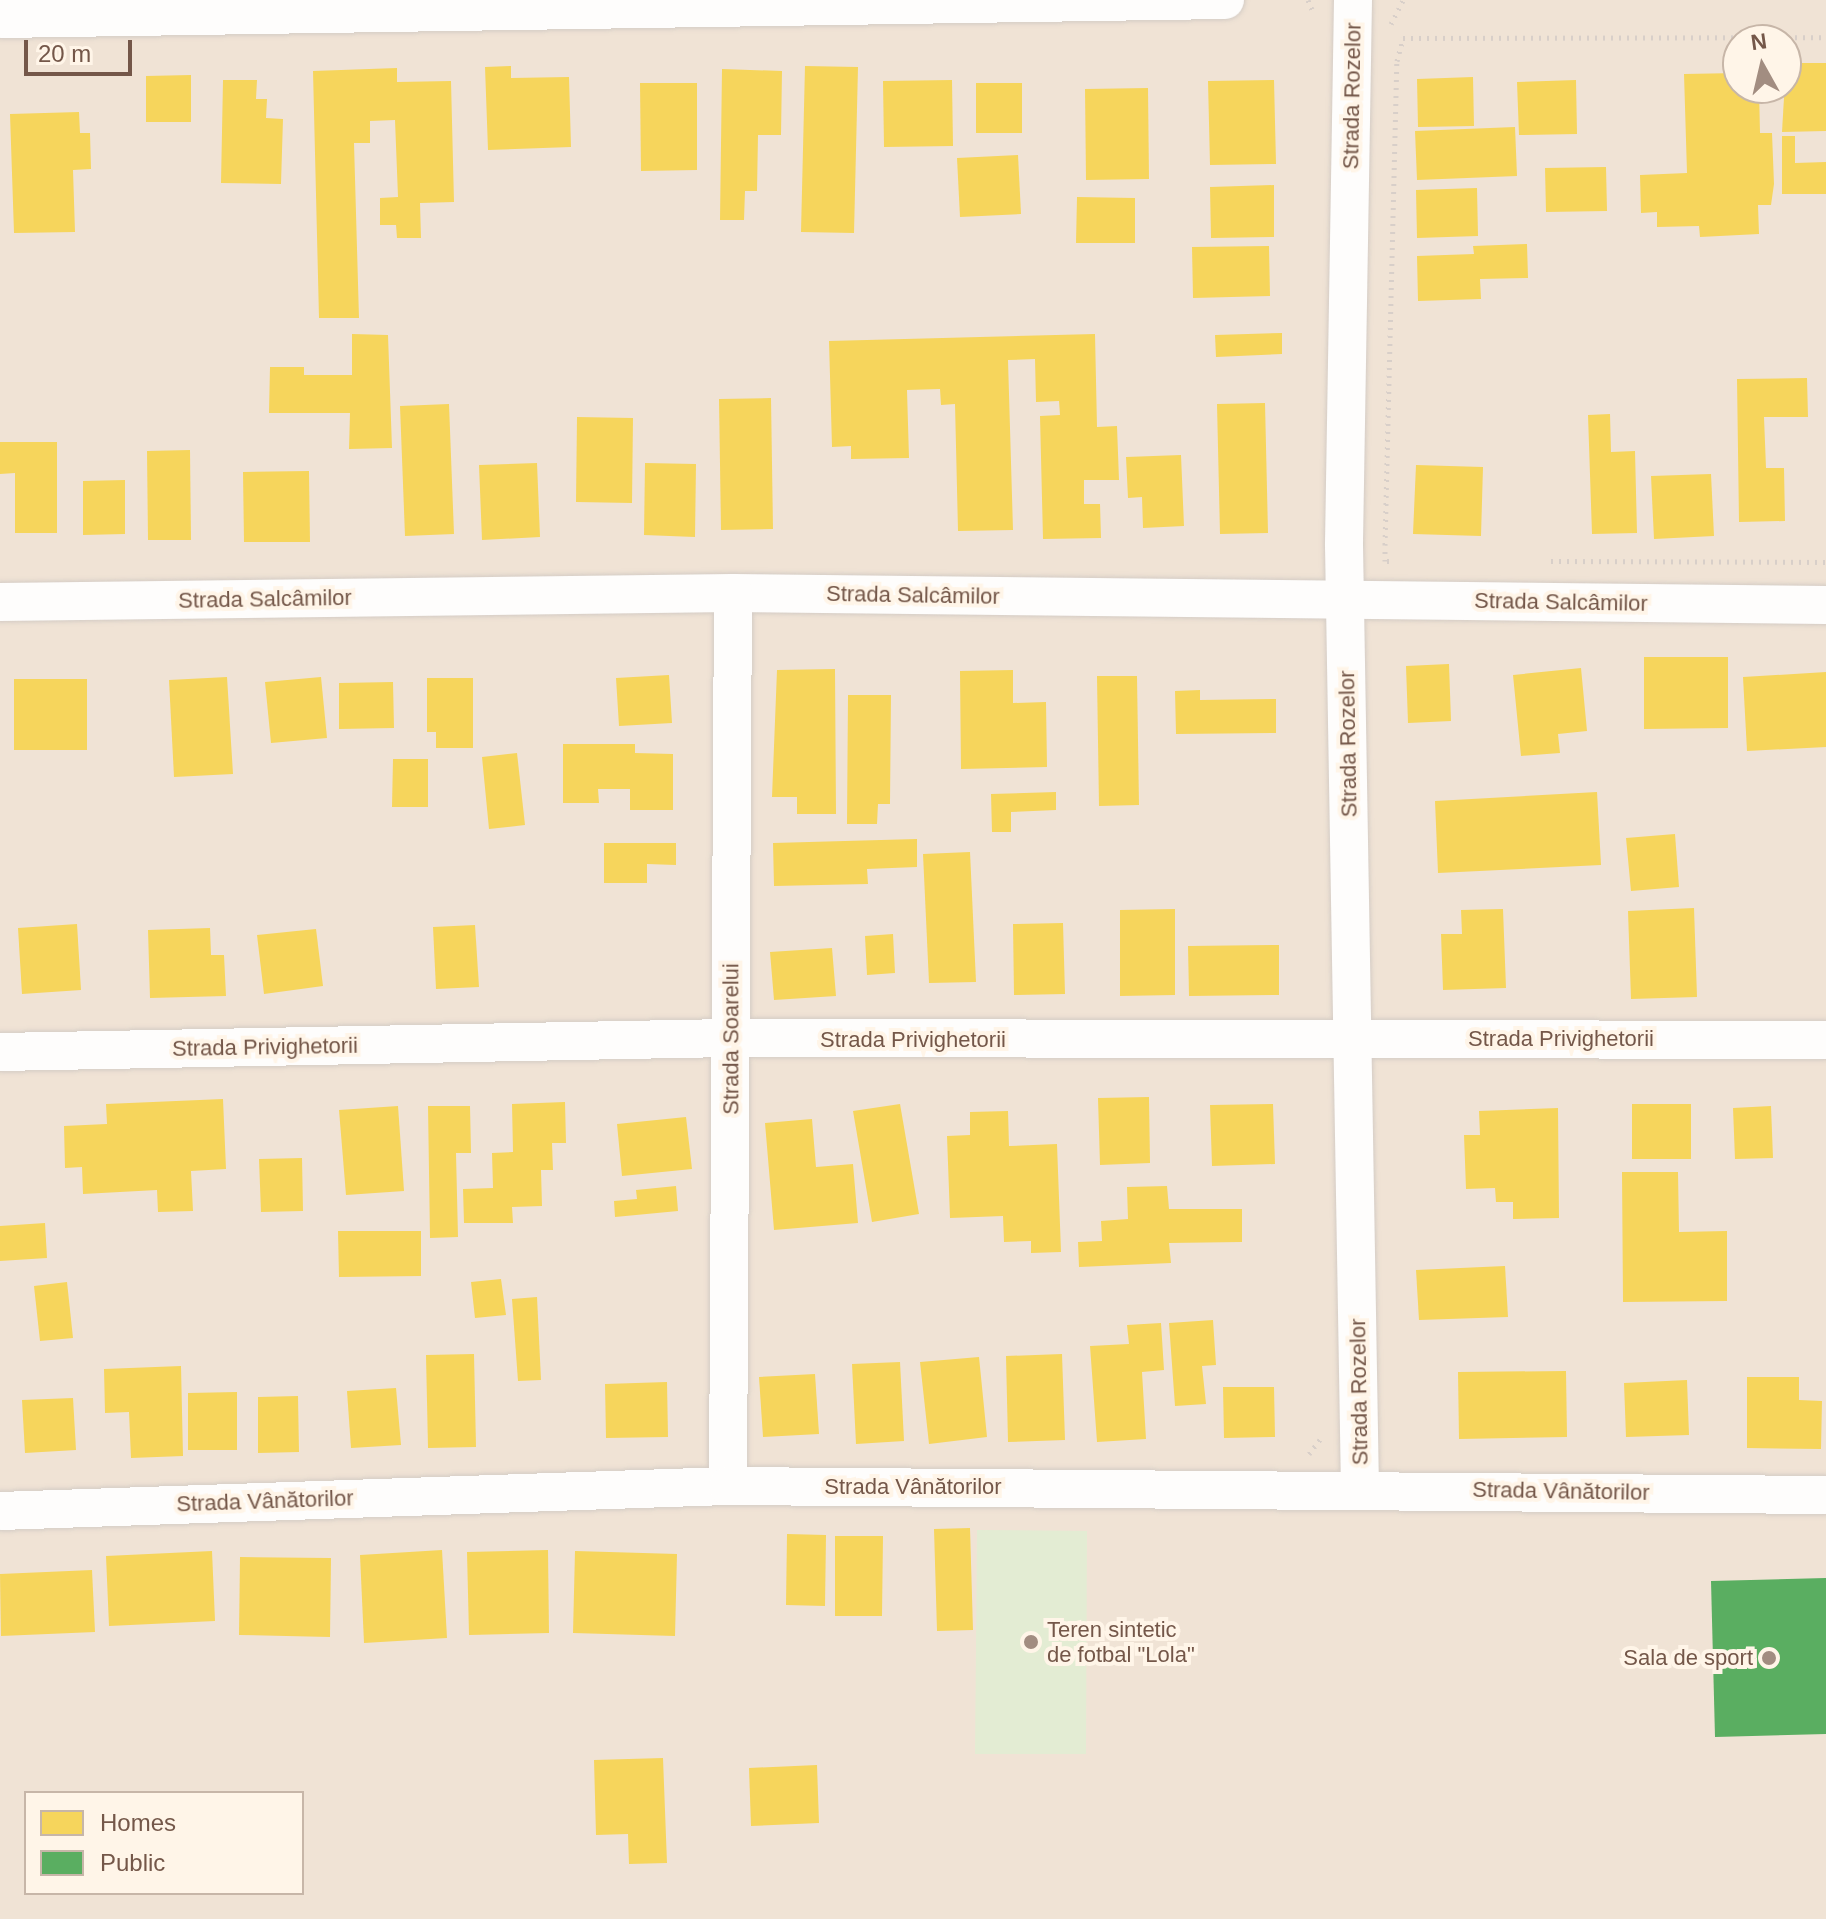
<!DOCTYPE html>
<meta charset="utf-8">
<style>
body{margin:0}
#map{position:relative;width:1826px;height:1919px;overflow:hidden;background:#f6f0e8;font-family:Helvetica,sans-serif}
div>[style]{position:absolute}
.residential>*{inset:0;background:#f0e3d5}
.green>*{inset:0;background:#e3ecd3}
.homes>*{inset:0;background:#f6d55c}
.public>*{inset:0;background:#5aae61}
.path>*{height:5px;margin-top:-2.5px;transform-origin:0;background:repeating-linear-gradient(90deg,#d8cfc9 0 2px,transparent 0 8px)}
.roads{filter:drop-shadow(0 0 2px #d4ccc5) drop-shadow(0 0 2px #d4ccc5)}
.minor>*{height:38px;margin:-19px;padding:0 19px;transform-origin:19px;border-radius:19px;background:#fefdfc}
.dots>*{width:22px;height:22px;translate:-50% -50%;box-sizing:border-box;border:4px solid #fff5e8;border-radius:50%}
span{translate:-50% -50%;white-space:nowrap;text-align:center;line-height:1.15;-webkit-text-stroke:8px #fff5e8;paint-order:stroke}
.street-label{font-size:22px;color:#745749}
.poi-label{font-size:22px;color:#745749}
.left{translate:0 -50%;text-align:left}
.right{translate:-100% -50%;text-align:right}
.legend{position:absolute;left:24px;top:1791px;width:280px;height:104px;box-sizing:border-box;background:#fff5e8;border:2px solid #c7b6a8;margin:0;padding:10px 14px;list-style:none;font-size:24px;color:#745749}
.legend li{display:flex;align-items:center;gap:16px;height:40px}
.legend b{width:40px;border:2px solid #c7b6a8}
.north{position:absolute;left:1722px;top:24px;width:80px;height:80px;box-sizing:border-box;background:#fff5e8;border:2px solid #c7b6a8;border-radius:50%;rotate:352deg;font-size:22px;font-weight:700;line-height:32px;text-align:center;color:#745749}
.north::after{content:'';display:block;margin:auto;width:28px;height:36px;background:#a28d81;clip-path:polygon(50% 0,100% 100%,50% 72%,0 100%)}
.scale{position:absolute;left:24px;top:40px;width:108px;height:36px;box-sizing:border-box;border:4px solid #745749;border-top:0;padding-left:10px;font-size:24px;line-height:28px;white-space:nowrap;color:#745749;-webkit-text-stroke:6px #fff5e8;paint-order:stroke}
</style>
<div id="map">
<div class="residential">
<div style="clip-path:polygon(evenodd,0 0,1826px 0,1826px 1919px,0 1919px,0 0,1738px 40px,1786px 40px,1786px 88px,1738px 88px,1738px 40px,0 0,26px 1793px,302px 1793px,302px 1893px,26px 1893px,26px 1793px)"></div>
</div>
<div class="green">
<div style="clip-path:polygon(977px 1530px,1087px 1531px,1086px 1754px,975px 1754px)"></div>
</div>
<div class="homes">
<div style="clip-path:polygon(1786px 63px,1826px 63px,1826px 131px,1782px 132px)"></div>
<div style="clip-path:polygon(511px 66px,511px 78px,569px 77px,571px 147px,488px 150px,485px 67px)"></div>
<div style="clip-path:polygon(805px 66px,858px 67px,854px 233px,801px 232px)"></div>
<div style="clip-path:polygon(397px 68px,397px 82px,451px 81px,454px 202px,420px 203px,421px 238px,397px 238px,396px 225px,380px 225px,380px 198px,398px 197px,395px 120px,370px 121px,370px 143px,354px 143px,359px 318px,319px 318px,313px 71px)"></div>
<div style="clip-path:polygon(722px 69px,782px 71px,781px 135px,758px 135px,757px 191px,745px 191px,744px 220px,720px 220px)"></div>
<div style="clip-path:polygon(1738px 73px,1738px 88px,1759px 88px,1760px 133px,1772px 133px,1774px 184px,1771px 205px,1758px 205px,1759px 234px,1700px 237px,1699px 226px,1657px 227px,1657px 212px,1641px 213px,1640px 175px,1687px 173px,1684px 74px)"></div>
<div style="clip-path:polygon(191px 75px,191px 122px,146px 122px,146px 76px)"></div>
<div style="clip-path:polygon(1473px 77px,1474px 126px,1418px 127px,1417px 79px)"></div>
<div style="clip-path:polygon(223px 80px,257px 80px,256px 99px,267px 99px,266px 118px,283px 119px,281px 184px,221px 183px)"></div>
<div style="clip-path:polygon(952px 80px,953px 146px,884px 147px,883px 81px)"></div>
<div style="clip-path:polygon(1274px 80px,1276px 164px,1210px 165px,1208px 81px)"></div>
<div style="clip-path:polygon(1576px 80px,1577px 134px,1519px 135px,1517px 82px)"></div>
<div style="clip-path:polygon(640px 83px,697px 83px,697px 170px,641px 171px)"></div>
<div style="clip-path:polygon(976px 83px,1022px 83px,1022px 133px,976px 133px)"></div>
<div style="clip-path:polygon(1148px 88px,1149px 179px,1086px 180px,1085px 89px)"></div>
<div style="clip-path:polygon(79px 112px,80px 133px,90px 133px,91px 169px,73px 170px,75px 232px,14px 233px,10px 114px)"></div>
<div style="clip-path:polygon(1515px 127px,1517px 176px,1417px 180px,1415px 131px)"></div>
<div style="clip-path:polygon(1782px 136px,1795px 136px,1795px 163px,1826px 162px,1826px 194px,1782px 194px)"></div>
<div style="clip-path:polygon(1018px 155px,1021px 214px,960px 217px,957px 158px)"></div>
<div style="clip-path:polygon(1606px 167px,1607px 211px,1546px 212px,1545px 168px)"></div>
<div style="clip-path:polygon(1274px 185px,1274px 237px,1211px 238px,1210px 187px)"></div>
<div style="clip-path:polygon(1477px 188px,1478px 236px,1417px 238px,1416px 190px)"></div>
<div style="clip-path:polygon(1077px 197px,1135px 198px,1135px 243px,1076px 243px)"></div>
<div style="clip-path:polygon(1527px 244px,1528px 278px,1480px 279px,1481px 299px,1418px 301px,1417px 256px,1474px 254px,1473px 246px)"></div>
<div style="clip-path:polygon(1269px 246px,1270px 296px,1193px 298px,1192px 247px)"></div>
<div style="clip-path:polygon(1282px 333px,1282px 354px,1216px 357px,1215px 335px)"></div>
<div style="clip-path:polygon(352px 334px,388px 335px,392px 448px,349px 449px,350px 413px,269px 413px,270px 367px,304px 367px,304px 375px,352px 375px)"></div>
<div style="clip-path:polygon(1095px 334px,1097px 427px,1117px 426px,1119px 480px,1084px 480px,1084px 504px,1100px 504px,1101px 538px,1043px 539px,1040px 416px,1060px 415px,1059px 401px,1036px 402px,1035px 359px,1008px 360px,1013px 530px,958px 531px,955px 404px,941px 405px,940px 389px,907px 390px,909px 458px,851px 459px,851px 446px,832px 447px,829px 341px)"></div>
<div style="clip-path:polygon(1807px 378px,1808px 417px,1764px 417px,1766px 468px,1784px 468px,1785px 521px,1739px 522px,1737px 379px)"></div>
<div style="clip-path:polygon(771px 398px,773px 529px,721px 530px,719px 399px)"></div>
<div style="clip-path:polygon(1265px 403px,1268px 533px,1220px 534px,1217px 404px)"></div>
<div style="clip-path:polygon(449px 404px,454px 534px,405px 536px,400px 406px)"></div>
<div style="clip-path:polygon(1610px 414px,1611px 452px,1635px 451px,1637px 533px,1592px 534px,1588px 415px)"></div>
<div style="clip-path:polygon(577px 417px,633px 418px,632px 503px,576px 502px)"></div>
<div style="clip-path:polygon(0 442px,57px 442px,57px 533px,15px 533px,15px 473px,0 474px)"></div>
<div style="clip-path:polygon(190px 450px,191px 540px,148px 540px,147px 451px)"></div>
<div style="clip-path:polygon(1181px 455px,1184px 526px,1143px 528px,1142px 497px,1128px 498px,1126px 457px)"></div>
<div style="clip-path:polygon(537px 463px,540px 537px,482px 540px,479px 465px)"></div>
<div style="clip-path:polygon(645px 463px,696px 464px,695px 537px,644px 535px)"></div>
<div style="clip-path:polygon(1416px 465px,1483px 467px,1481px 536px,1413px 534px)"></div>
<div style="clip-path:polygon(309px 471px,310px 542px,244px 542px,243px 472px)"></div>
<div style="clip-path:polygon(1711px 474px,1714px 536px,1654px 539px,1651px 476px)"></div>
<div style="clip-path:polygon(125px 480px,125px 534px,83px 535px,83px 481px)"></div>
<div style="clip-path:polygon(1644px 657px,1728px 657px,1728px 728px,1644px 729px)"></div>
<div style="clip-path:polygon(1449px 664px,1451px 721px,1408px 723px,1406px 666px)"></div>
<div style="clip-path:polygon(1581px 668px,1587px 731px,1558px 734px,1560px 753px,1521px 756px,1513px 675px)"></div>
<div style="clip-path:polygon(835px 669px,836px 814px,797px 814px,797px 797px,772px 797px,777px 670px)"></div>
<div style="clip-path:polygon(1013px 670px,1013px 703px,1046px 702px,1047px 767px,961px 769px,960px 671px)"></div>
<div style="clip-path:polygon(1826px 672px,1826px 747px,1747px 751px,1743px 677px)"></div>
<div style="clip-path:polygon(669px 675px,672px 723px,619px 726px,616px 678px)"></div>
<div style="clip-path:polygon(1097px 676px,1137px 676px,1139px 805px,1099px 806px)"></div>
<div style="clip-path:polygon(227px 677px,233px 774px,174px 777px,169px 680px)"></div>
<div style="clip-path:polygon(321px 677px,327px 738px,271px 743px,265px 682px)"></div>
<div style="clip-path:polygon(427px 678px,473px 678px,473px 748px,436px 748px,436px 732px,427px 732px)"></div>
<div style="clip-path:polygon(14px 679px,87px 679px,87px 750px,14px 750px)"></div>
<div style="clip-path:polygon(393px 682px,394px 728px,339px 729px,339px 683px)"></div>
<div style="clip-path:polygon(1200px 690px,1200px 700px,1276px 699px,1276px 733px,1176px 734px,1175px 691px)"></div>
<div style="clip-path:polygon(848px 695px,891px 695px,890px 804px,878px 804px,877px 824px,847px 824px)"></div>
<div style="clip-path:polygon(563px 744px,635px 744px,635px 753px,673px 754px,673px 810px,630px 810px,630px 789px,598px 789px,599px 803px,563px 803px)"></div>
<div style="clip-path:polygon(517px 753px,525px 825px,489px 829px,482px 757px)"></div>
<div style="clip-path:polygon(393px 759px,428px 759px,428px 807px,392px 807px)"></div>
<div style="clip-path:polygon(1056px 792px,1056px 810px,1011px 812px,1011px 832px,992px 832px,991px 794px)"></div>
<div style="clip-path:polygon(1597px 792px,1601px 865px,1438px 873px,1435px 801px)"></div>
<div style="clip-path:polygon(1675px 834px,1679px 887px,1631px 891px,1626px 838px)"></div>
<div style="clip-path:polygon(917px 839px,917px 867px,867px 869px,868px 884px,774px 886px,773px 843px)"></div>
<div style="clip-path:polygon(604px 843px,676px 843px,676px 865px,647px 864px,647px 883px,604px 883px)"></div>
<div style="clip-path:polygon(970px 852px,976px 982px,929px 983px,923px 854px)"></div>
<div style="clip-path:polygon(1694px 908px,1697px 997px,1631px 999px,1628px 911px)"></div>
<div style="clip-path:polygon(1175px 909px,1175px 995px,1120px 996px,1120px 910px)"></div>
<div style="clip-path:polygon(1503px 909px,1506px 988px,1443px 990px,1441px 934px,1462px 934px,1461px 910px)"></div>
<div style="clip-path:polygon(1063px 923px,1065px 994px,1014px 995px,1013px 924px)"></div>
<div style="clip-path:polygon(77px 924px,81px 990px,22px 994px,18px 928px)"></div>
<div style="clip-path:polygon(475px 925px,479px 987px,436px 989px,433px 927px)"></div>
<div style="clip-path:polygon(210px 928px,211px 955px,224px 955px,226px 996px,150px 998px,148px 930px)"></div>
<div style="clip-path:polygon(316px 929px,323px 986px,264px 994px,257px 935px)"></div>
<div style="clip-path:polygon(893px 934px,895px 973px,867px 975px,865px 936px)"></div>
<div style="clip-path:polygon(1279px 945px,1279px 995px,1189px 996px,1188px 946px)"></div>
<div style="clip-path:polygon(832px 948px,836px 996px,774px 1000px,770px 952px)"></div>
<div style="clip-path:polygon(1149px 1097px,1150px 1163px,1100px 1165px,1098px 1098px)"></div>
<div style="clip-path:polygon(223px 1099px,226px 1169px,191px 1171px,193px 1211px,158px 1212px,157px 1190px,83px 1194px,82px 1167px,65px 1168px,64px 1126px,107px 1124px,106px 1104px)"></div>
<div style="clip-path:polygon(565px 1102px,566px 1143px,552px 1143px,553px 1170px,541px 1170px,542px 1206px,512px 1207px,513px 1223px,464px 1223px,463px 1189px,493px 1188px,492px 1153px,513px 1152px,512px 1104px)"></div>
<div style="clip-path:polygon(900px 1104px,919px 1214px,872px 1222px,853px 1111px)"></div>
<div style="clip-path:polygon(1273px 1104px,1275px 1164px,1212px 1166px,1210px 1105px)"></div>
<div style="clip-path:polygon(1632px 1104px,1691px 1104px,1691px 1159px,1632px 1159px)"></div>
<div style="clip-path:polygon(398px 1106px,404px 1191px,346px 1195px,339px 1110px)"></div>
<div style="clip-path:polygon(428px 1106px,470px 1106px,471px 1153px,456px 1153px,458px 1237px,430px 1238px)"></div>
<div style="clip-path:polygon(1771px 1106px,1773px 1158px,1735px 1159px,1733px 1108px)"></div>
<div style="clip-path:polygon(1558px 1108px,1559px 1218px,1513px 1219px,1513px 1202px,1496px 1202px,1495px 1188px,1466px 1189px,1464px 1135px,1480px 1135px,1479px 1111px)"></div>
<div style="clip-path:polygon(1008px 1111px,1009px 1146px,1057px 1144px,1061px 1252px,1031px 1253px,1031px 1241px,1004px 1242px,1003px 1216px,950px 1218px,947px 1136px,970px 1135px,970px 1112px)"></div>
<div style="clip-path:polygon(686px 1117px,692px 1169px,622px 1176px,617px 1124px)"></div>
<div style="clip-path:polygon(812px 1119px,816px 1167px,853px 1164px,858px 1223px,774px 1230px,765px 1123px)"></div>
<div style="clip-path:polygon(302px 1158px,303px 1211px,261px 1212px,259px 1159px)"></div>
<div style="clip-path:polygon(1622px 1172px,1678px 1172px,1679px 1232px,1727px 1231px,1727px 1301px,1623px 1302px)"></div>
<div style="clip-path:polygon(676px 1186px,678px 1211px,615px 1217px,614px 1201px,637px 1199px,636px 1190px)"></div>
<div style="clip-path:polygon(1167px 1186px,1169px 1209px,1242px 1209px,1242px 1242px,1169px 1243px,1171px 1263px,1079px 1267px,1078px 1242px,1102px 1241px,1101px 1221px,1128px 1219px,1127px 1187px)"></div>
<div style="clip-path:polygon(45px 1223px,47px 1258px,0 1261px,0 1226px)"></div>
<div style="clip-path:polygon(338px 1231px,421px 1231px,421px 1276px,339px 1277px)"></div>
<div style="clip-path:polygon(1505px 1266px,1508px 1317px,1419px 1320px,1416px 1270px)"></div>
<div style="clip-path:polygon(501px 1279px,506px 1315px,475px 1318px,471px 1282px)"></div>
<div style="clip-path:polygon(67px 1282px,73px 1338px,40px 1341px,34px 1286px)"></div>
<div style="clip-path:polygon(537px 1297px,541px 1380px,518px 1381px,512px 1299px)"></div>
<div style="clip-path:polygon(1213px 1320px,1216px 1365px,1202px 1366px,1206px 1404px,1175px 1406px,1169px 1323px)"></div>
<div style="clip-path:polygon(1161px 1323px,1164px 1370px,1142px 1372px,1146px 1439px,1097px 1442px,1090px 1346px,1129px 1344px,1127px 1325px)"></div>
<div style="clip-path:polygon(474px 1354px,476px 1447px,428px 1448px,426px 1355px)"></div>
<div style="clip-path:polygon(1062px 1354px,1065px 1440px,1008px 1442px,1006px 1356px)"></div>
<div style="clip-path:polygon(979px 1357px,987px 1437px,929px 1444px,920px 1362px)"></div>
<div style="clip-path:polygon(900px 1362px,904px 1441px,856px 1444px,852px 1364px)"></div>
<div style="clip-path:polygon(181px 1366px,183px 1456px,131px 1458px,129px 1412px,105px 1413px,104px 1369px)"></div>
<div style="clip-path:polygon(1566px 1371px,1567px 1437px,1459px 1439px,1458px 1372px)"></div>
<div style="clip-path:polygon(815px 1374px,819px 1434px,763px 1437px,759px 1377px)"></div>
<div style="clip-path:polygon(1747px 1377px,1799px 1377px,1799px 1400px,1822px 1401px,1821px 1449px,1747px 1448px)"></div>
<div style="clip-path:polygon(1687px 1380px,1689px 1435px,1626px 1437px,1624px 1383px)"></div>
<div style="clip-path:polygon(667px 1382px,668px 1437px,606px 1438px,605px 1384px)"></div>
<div style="clip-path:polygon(1223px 1387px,1274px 1387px,1275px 1437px,1224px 1438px)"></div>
<div style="clip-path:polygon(396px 1388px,401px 1445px,351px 1448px,347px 1391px)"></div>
<div style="clip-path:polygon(237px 1392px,237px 1450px,188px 1450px,188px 1393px)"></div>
<div style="clip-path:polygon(298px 1396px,299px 1452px,258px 1453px,258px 1397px)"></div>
<div style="clip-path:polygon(73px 1398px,76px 1450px,25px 1453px,22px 1400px)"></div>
<div style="clip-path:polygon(970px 1528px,973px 1630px,937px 1631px,934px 1529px)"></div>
<div style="clip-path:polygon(787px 1534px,826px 1535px,825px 1606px,786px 1605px)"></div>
<div style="clip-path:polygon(835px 1536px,883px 1536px,882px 1616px,835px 1616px)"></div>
<div style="clip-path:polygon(442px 1550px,447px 1638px,364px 1643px,360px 1555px)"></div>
<div style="clip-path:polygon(548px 1550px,549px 1633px,469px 1635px,467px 1552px)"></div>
<div style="clip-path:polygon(212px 1551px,215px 1621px,109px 1626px,106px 1556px)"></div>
<div style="clip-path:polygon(575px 1551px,677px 1554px,675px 1636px,573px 1633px)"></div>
<div style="clip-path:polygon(240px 1557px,331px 1558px,330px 1637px,239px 1635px)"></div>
<div style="clip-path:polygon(92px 1570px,95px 1632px,1px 1636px,0 1574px)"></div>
<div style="clip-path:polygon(663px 1758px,667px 1863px,629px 1864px,628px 1834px,596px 1835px,594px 1760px)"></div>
<div style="clip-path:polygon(817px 1765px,819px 1823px,751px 1826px,749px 1768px)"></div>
</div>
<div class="public">
<div style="clip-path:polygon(1826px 1578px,1826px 1734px,1715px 1737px,1711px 1581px)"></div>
</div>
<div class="path">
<div style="left:1308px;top:0;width:15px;rotate:67deg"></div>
<div style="left:1391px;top:24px;width:27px;rotate:-63deg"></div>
<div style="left:1389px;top:561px;width:4px;rotate:180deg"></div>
<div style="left:1385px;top:561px;width:16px;rotate:-90deg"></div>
<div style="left:1385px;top:545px;width:484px;rotate:-88.6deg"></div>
<div style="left:1397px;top:61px;width:24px;rotate:-75deg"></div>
<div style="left:1403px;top:38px;width:423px;rotate:-0.1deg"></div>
<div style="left:1551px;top:561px;width:275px;rotate:0.2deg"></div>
<div style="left:1309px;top:1454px;width:21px;rotate:-53deg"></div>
</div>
<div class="roads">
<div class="minor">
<div style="left:1353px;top:0;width:545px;rotate:90.95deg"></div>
<div style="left:1344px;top:545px;width:943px;rotate:89.03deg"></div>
<div style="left:0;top:19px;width:1225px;rotate:-0.89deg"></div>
<div style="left:0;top:602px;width:733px;rotate:-0.7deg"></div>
<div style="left:733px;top:593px;width:1093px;rotate:0.63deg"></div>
<div style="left:0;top:1052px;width:731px;rotate:-1.1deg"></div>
<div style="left:731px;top:1038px;width:1095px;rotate:0.1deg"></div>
<div style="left:728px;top:1486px;width:893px;rotate:-89.68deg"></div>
<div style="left:0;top:1511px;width:728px;rotate:-1.97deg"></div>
<div style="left:728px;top:1486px;width:1098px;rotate:0.47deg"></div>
</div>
</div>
<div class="dots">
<div style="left:1031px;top:1642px;background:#a28d81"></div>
<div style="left:1769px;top:1658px;background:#a28d81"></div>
</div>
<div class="street-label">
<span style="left:1352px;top:96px;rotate:-89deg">Strada Rozelor</span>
<span style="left:913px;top:595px;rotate:1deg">Strada Salcâmilor</span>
<span style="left:265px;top:599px;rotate:-1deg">Strada Salcâmilor</span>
<span style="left:1561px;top:602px;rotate:1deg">Strada Salcâmilor</span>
<span style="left:1348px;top:744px;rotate:-91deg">Strada Rozelor</span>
<span style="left:731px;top:1039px;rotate:-90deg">Strada Soarelui</span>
<span style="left:1561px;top:1039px">Strada Privighetorii</span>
<span style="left:913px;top:1040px">Strada Privighetorii</span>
<span style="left:265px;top:1047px;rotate:-1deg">Strada Privighetorii</span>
<span style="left:1359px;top:1392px;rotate:-91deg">Strada Rozelor</span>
<span style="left:913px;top:1487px">Strada Vânătorilor</span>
<span style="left:1561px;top:1491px;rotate:1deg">Strada Vânătorilor</span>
<span style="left:265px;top:1501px;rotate:-2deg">Strada Vânătorilor</span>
</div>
<div class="poi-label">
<span class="left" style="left:1047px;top:1642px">Teren sintetic<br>de fotbal "Lola"</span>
<span class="right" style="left:1753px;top:1658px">Sala de sport</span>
</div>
<ul class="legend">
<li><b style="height:22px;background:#f6d55c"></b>Homes</li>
<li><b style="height:22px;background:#5aae61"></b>Public</li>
</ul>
<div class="north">N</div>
<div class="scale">20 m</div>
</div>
